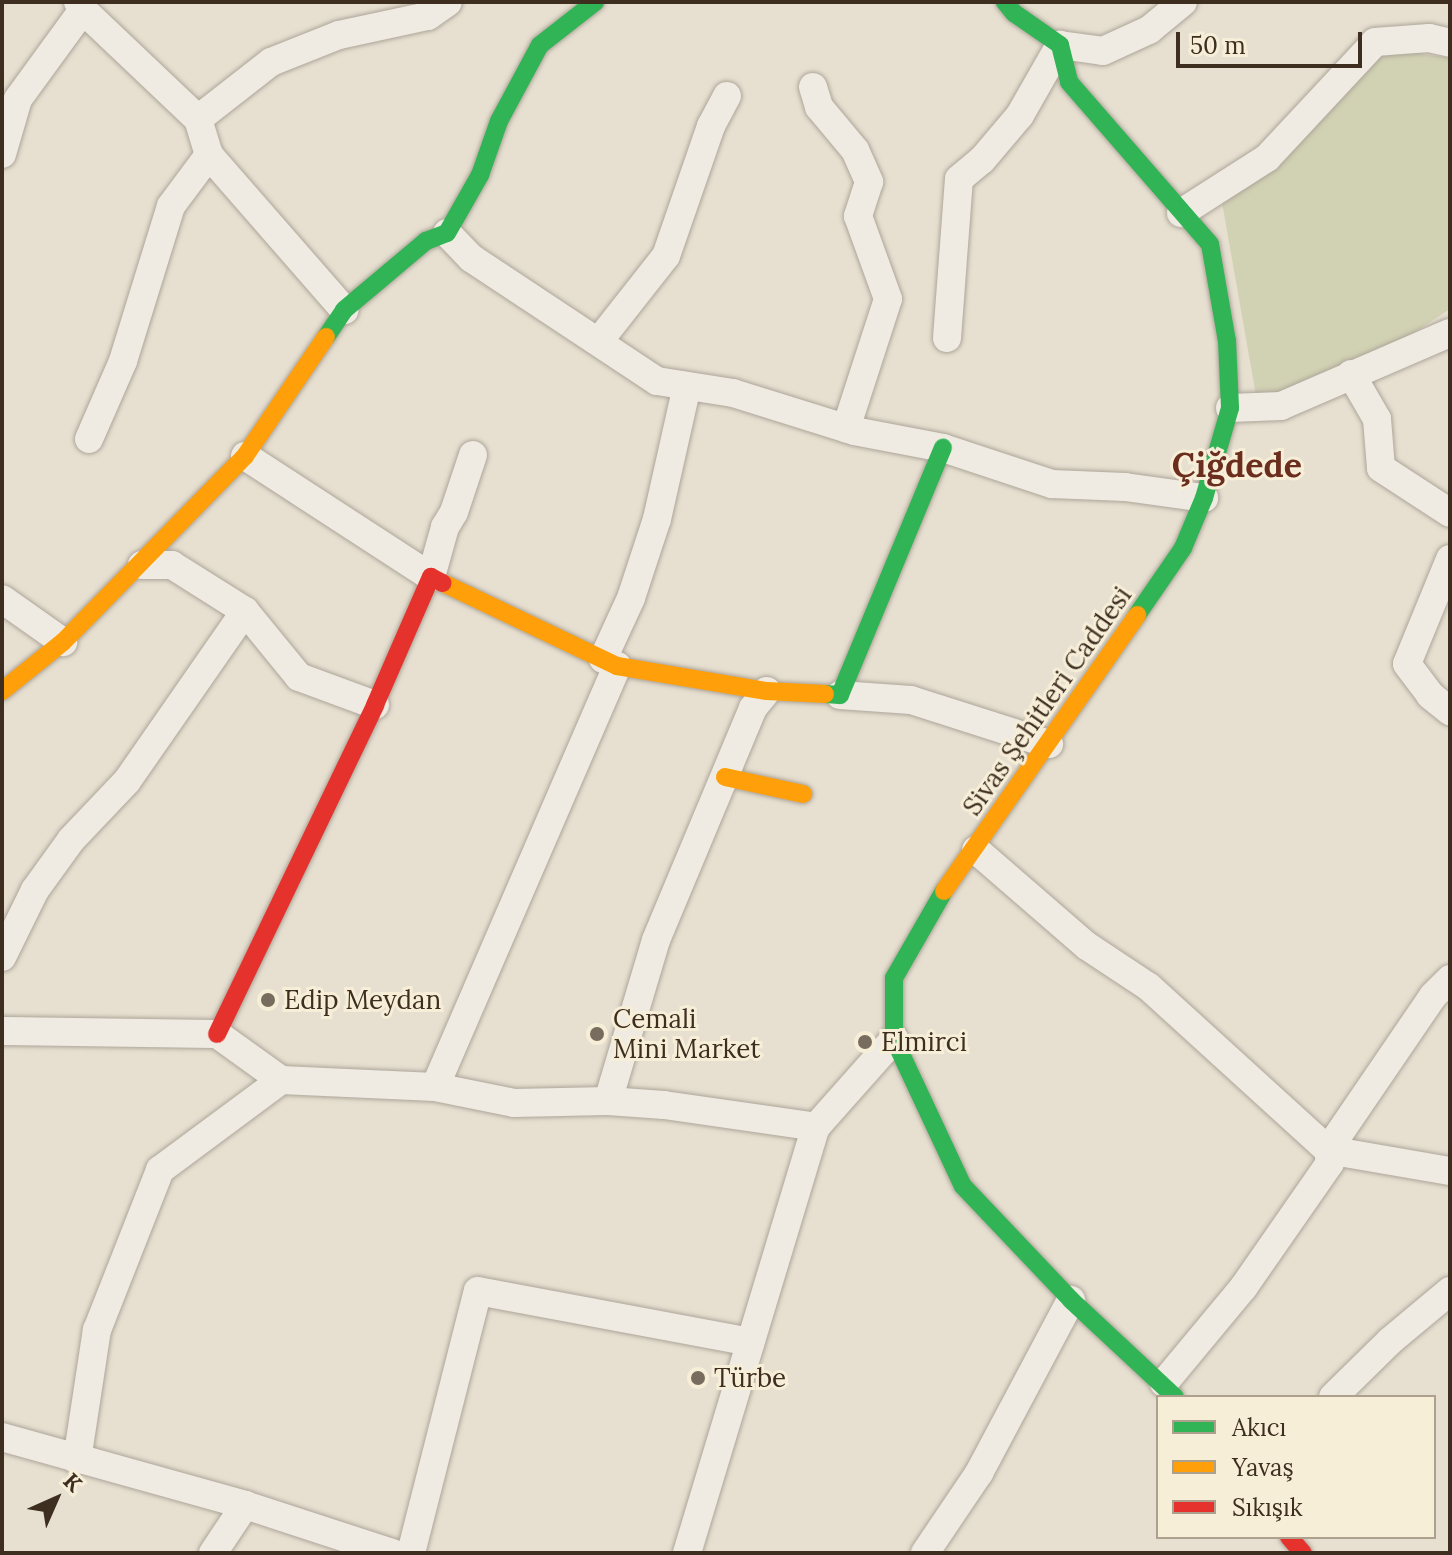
<!DOCTYPE html>
<meta charset="utf-8">
<style>
body{margin:0}
#map{position:relative;width:1452px;height:1555px;overflow:hidden;background:#e7e0d1;font-family:Lora,serif}
div>[style]{position:absolute}
.cemetery>*{inset:0;background:#d1d1b3}
.roads{filter:drop-shadow(0 0 2px #ada599) drop-shadow(0 0 2px #ada599)}
.street>*{height:28px;margin:-14px;padding:0 14px;transform-origin:14px;border-radius:14px;background:#efebe3}
.fast>*{height:18px;margin:-9px;padding:0 9px;transform-origin:9px;border-radius:9px;background:#30b455}
.slow>*{height:18px;margin:-9px;padding:0 9px;transform-origin:9px;border-radius:9px;background:#ff9f0a}
.jam>*{height:18px;margin:-9px;padding:0 9px;transform-origin:9px;border-radius:9px;background:#e5322d}
.dots>*{width:22px;height:22px;translate:-50% -50%;box-sizing:border-box;border:4px solid #f7eed8;border-radius:50%}
span{translate:-50% -50%;white-space:nowrap;text-align:center;line-height:1.15;-webkit-text-stroke:6px #f7eed8;paint-order:stroke}
.street-label{font-size:26px;color:#3d2e20}
.poi-label{font-size:26px;color:#3d2e20}
.left{translate:0 -50%;text-align:left}
.district-label{font-size:34px;color:#6b2e1e;font-weight:700}
.frame{position:absolute;inset:0;border:4px solid #3d2e20;pointer-events:none}
.legend{position:absolute;left:1156px;top:1395px;width:280px;height:144px;box-sizing:border-box;background:#f7eed8;border:2px solid #ada18e;margin:0;padding:10px 14px;list-style:none;font-size:24px;color:#3d2e20}
.legend li{display:flex;align-items:center;gap:16px;height:40px}
.legend b{width:40px;border:2px solid #ada18e}
.north{position:absolute;left:16px;top:1459px;width:80px;height:80px;-webkit-text-stroke:6px #f7eed8;paint-order:stroke;rotate:45deg;font-size:22px;font-weight:700;line-height:32px;text-align:center;color:#3d2e20}
.north::after{content:'';display:block;margin:auto;width:28px;height:36px;background:#3d2e20;clip-path:polygon(50% 0,100% 100%,50% 72%,0 100%)}
.scale{position:absolute;left:1176px;top:32px;width:186px;height:36px;box-sizing:border-box;border:4px solid #3d2e20;border-top:0;padding-left:10px;font-size:24px;line-height:28px;white-space:nowrap;color:#3d2e20;-webkit-text-stroke:6px #f7eed8;paint-order:stroke}
</style>
<div id="map">
<div class="cemetery">
<div style="clip-path:polygon(1409px 52px,1450px 58px,1450px 309px,1351px 374px,1258px 407px,1217px 174px,1274px 150px,1379px 57px)"></div>
</div>
<div class="roads">
<div class="street">
<div style="left:78px;top:2px;width:9px;rotate:58deg"></div>
<div style="left:83px;top:10px;width:158px;rotate:43.5deg"></div>
<div style="left:198px;top:119px;width:38px;rotate:73deg"></div>
<div style="left:209px;top:155px;width:206px;rotate:48.9deg"></div>
<div style="left:813px;top:87px;width:21px;rotate:73deg"></div>
<div style="left:819px;top:107px;width:56px;rotate:50.1deg"></div>
<div style="left:855px;top:150px;width:35px;rotate:66deg"></div>
<div style="left:869px;top:182px;width:36px;rotate:108deg"></div>
<div style="left:858px;top:216px;width:88px;rotate:70.1deg"></div>
<div style="left:888px;top:299px;width:136px;rotate:108deg"></div>
<div style="left:198px;top:119px;width:93px;rotate:-38deg"></div>
<div style="left:271px;top:62px;width:73px;rotate:-21.7deg"></div>
<div style="left:339px;top:35px;width:91px;rotate:-12.1deg"></div>
<div style="left:428px;top:16px;width:24px;rotate:-35deg"></div>
<div style="left:2px;top:154px;width:57px;rotate:-73.8deg"></div>
<div style="left:18px;top:99px;width:110px;rotate:-53.9deg"></div>
<div style="left:1181px;top:213px;width:102px;rotate:-32.6deg"></div>
<div style="left:1267px;top:158px;width:158px;rotate:-47deg"></div>
<div style="left:1375px;top:42px;width:54px;rotate:-4.2deg"></div>
<div style="left:1429px;top:38px;width:22px;rotate:13deg"></div>
<div style="left:447px;top:233px;width:35px;rotate:46deg"></div>
<div style="left:471px;top:258px;width:223px;rotate:33.5deg"></div>
<div style="left:657px;top:381px;width:77px;rotate:9deg"></div>
<div style="left:733px;top:393px;width:127px;rotate:17.4deg"></div>
<div style="left:854px;top:431px;width:91px;rotate:10.8deg"></div>
<div style="left:943px;top:448px;width:115px;rotate:18.3deg"></div>
<div style="left:1052px;top:484px;width:73px;rotate:2.4deg"></div>
<div style="left:1125px;top:487px;width:80px;rotate:7.9deg"></div>
<div style="left:947px;top:338px;width:159px;rotate:-85.7deg"></div>
<div style="left:959px;top:179px;width:30px;rotate:-40deg"></div>
<div style="left:982px;top:160px;width:59px;rotate:-49.8deg"></div>
<div style="left:1020px;top:115px;width:81px;rotate:-60.3deg"></div>
<div style="left:1060px;top:45px;width:43px;rotate:7.9deg"></div>
<div style="left:1103px;top:51px;width:51px;rotate:-24.5deg"></div>
<div style="left:1149px;top:30px;width:44px;rotate:-39.5deg"></div>
<div style="left:599px;top:341px;width:108px;rotate:-51.8deg"></div>
<div style="left:666px;top:256px;width:138px;rotate:-70.9deg"></div>
<div style="left:711px;top:126px;width:34px;rotate:-62deg"></div>
<div style="left:1351px;top:374px;width:52px;rotate:60deg"></div>
<div style="left:1377px;top:419px;width:49px;rotate:85.3deg"></div>
<div style="left:1381px;top:468px;width:82px;rotate:33.1deg"></div>
<div style="left:1230px;top:408px;width:51px;rotate:-2.2deg"></div>
<div style="left:1281px;top:406px;width:184px;rotate:-23.4deg"></div>
<div style="left:89px;top:439px;width:85px;rotate:-66.4deg"></div>
<div style="left:123px;top:361px;width:162px;rotate:-72.8deg"></div>
<div style="left:171px;top:206px;width:64px;rotate:-53.3deg"></div>
<div style="left:245px;top:456px;width:222px;rotate:33deg"></div>
<div style="left:431px;top:577px;width:52px;rotate:-74.4deg"></div>
<div style="left:445px;top:527px;width:17px;rotate:-59deg"></div>
<div style="left:454px;top:512px;width:60px;rotate:-71.6deg"></div>
<div style="left:1450px;top:559px;width:113px;rotate:112.3deg"></div>
<div style="left:1407px;top:664px;width:39px;rotate:53deg"></div>
<div style="left:1430px;top:695px;width:26px;rotate:39deg"></div>
<div style="left:142px;top:565px;width:30px"></div>
<div style="left:172px;top:565px;width:86px;rotate:32.2deg"></div>
<div style="left:245px;top:611px;width:85px;rotate:50.7deg"></div>
<div style="left:299px;top:677px;width:81px;rotate:20.2deg"></div>
<div style="left:2px;top:599px;width:75px;rotate:35.2deg"></div>
<div style="left:603px;top:659px;width:67px;rotate:-65.3deg"></div>
<div style="left:631px;top:598px;width:83px;rotate:-71.8deg"></div>
<div style="left:657px;top:519px;width:136px;rotate:-77.3deg"></div>
<div style="left:840px;top:695px;width:71px;rotate:4deg"></div>
<div style="left:911px;top:700px;width:145px;rotate:17.7deg"></div>
<div style="left:976px;top:850px;width:147px;rotate:40.9deg"></div>
<div style="left:1087px;top:946px;width:74px;rotate:33.5deg"></div>
<div style="left:1149px;top:987px;width:242px;rotate:42.3deg"></div>
<div style="left:1328px;top:1150px;width:124px;rotate:9.8deg"></div>
<div style="left:2px;top:957px;width:75px;rotate:-63.8deg"></div>
<div style="left:35px;top:890px;width:62px;rotate:-54.2deg"></div>
<div style="left:71px;top:840px;width:81px;rotate:-46.5deg"></div>
<div style="left:127px;top:781px;width:207px;rotate:-55.2deg"></div>
<div style="left:2px;top:1031px;width:215px;rotate:0.8deg"></div>
<div style="left:217px;top:1034px;width:79px;rotate:35.7deg"></div>
<div style="left:281px;top:1080px;width:154px;rotate:2.6deg"></div>
<div style="left:435px;top:1087px;width:81px;rotate:11.4deg"></div>
<div style="left:514px;top:1103px;width:94px;rotate:-1.2deg"></div>
<div style="left:608px;top:1101px;width:56px;rotate:4.1deg"></div>
<div style="left:664px;top:1105px;width:154px;rotate:8.2deg"></div>
<div style="left:816px;top:1127px;width:118px;rotate:-48.4deg"></div>
<div style="left:435px;top:1087px;width:459px;rotate:-66.6deg"></div>
<div style="left:608px;top:1101px;width:168px;rotate:-73.4deg"></div>
<div style="left:656px;top:940px;width:251px;rotate:-67.3deg"></div>
<div style="left:753px;top:708px;width:22px;rotate:-51deg"></div>
<div style="left:1164px;top:1383px;width:124px;rotate:-50.3deg"></div>
<div style="left:1243px;top:1288px;width:152px;rotate:-55.2deg"></div>
<div style="left:1330px;top:1163px;width:13px;rotate:-99deg"></div>
<div style="left:1328px;top:1150px;width:186px;rotate:-55.7deg"></div>
<div style="left:1433px;top:996px;width:24px;rotate:-45deg"></div>
<div style="left:1333px;top:1397px;width:80px;rotate:-44.5deg"></div>
<div style="left:1390px;top:1341px;width:78px;rotate:-39.8deg"></div>
<div style="left:2px;top:1437px;width:252px;rotate:15.6deg"></div>
<div style="left:245px;top:1505px;width:155px;rotate:18.1deg"></div>
<div style="left:77px;top:1460px;width:132px;rotate:-81.3deg"></div>
<div style="left:97px;top:1330px;width:172px;rotate:-68.5deg"></div>
<div style="left:160px;top:1170px;width:151px;rotate:-36.6deg"></div>
<div style="left:213px;top:1553px;width:58px;rotate:-56.3deg"></div>
<div style="left:411px;top:1553px;width:270px;rotate:-75.7deg"></div>
<div style="left:478px;top:1291px;width:277px;rotate:10.6deg"></div>
<div style="left:687px;top:1553px;width:445px;rotate:-73.2deg"></div>
<div style="left:925px;top:1553px;width:97px;rotate:-56deg"></div>
<div style="left:979px;top:1473px;width:196px;rotate:-62deg"></div>
</div>
<div class="fast">
<div style="left:1005px;top:2px;width:14px;rotate:51deg"></div>
<div style="left:1014px;top:13px;width:56px;rotate:34.8deg"></div>
<div style="left:1060px;top:45px;width:38px;rotate:76deg"></div>
<div style="left:1069px;top:82px;width:215px;rotate:49deg"></div>
<div style="left:1210px;top:244px;width:98px;rotate:80.1deg"></div>
<div style="left:1227px;top:341px;width:67px;rotate:87.4deg"></div>
<div style="left:1230px;top:408px;width:94px;rotate:106.1deg"></div>
<div style="left:1204px;top:498px;width:54px;rotate:112.8deg"></div>
<div style="left:1183px;top:548px;width:81px;rotate:124.5deg"></div>
<div style="left:326px;top:337px;width:32px;rotate:-56deg"></div>
<div style="left:344px;top:310px;width:107px;rotate:-40.1deg"></div>
<div style="left:426px;top:241px;width:22px;rotate:-21deg"></div>
<div style="left:447px;top:233px;width:67px;rotate:-60.4deg"></div>
<div style="left:480px;top:175px;width:57px;rotate:-70.6deg"></div>
<div style="left:499px;top:121px;width:86px;rotate:-61.7deg"></div>
<div style="left:540px;top:45px;width:70px;rotate:-38deg"></div>
<div style="left:825px;top:694px;width:15px;rotate:4deg"></div>
<div style="left:840px;top:695px;width:268px;rotate:-67.4deg"></div>
<div style="left:944px;top:891px;width:100px;rotate:119.9deg"></div>
<div style="left:894px;top:978px;width:61px;rotate:90deg"></div>
<div style="left:894px;top:1039px;width:162px;rotate:64.9deg"></div>
<div style="left:963px;top:1186px;width:157px;rotate:46.5deg"></div>
<div style="left:1071px;top:1300px;width:142px;rotate:43deg"></div>
</div>
<div class="slow">
<div style="left:443px;top:583px;width:193px;rotate:25.5deg"></div>
<div style="left:617px;top:666px;width:152px;rotate:9.5deg"></div>
<div style="left:767px;top:691px;width:58px;rotate:3deg"></div>
<div style="left:2px;top:691px;width:78px;rotate:-38.8deg"></div>
<div style="left:63px;top:642px;width:260px;rotate:-45.6deg"></div>
<div style="left:245px;top:456px;width:144px;rotate:-55.8deg"></div>
<div style="left:725px;top:777px;width:80px;rotate:12.3deg"></div>
<div style="left:944px;top:891px;width:337px;rotate:-55deg"></div>
</div>
<div class="jam">
<div style="left:217px;top:1034px;width:365px;rotate:-64.3deg"></div>
<div style="left:375px;top:705px;width:140px;rotate:-66.4deg"></div>
<div style="left:431px;top:577px;width:13px;rotate:27deg"></div>
<div style="left:1289px;top:1537px;width:21px;rotate:49deg"></div>
</div>
</div>
<div class="dots">
<div style="left:268px;top:1000px;background:#786c5e"></div>
<div style="left:597px;top:1034px;background:#786c5e"></div>
<div style="left:865px;top:1042px;background:#786c5e"></div>
<div style="left:698px;top:1378px;background:#786c5e"></div>
</div>
<div class="street-label">
<span style="left:1047px;top:701px;rotate:-55deg">Sivas Şehitleri Caddesi</span>
</div>
<div class="poi-label">
<span class="left" style="left:284px;top:1000px">Edip Meydan</span>
<span class="left" style="left:613px;top:1034px">Cemali<br>Mini Market</span>
<span class="left" style="left:881px;top:1042px">Elmirci</span>
<span class="left" style="left:714px;top:1378px">Türbe</span>
</div>
<div class="district-label">
<span style="left:1237px;top:465px">Çiğdede</span>
</div>
<div class="frame"></div>
<ul class="legend">
<li><b style="height:10px;background:#30b455"></b>Akıcı</li>
<li><b style="height:10px;background:#ff9f0a"></b>Yavaş</li>
<li><b style="height:10px;background:#e5322d"></b>Sıkışık</li>
</ul>
<div class="north">K</div>
<div class="scale">50 m</div>
</div>
